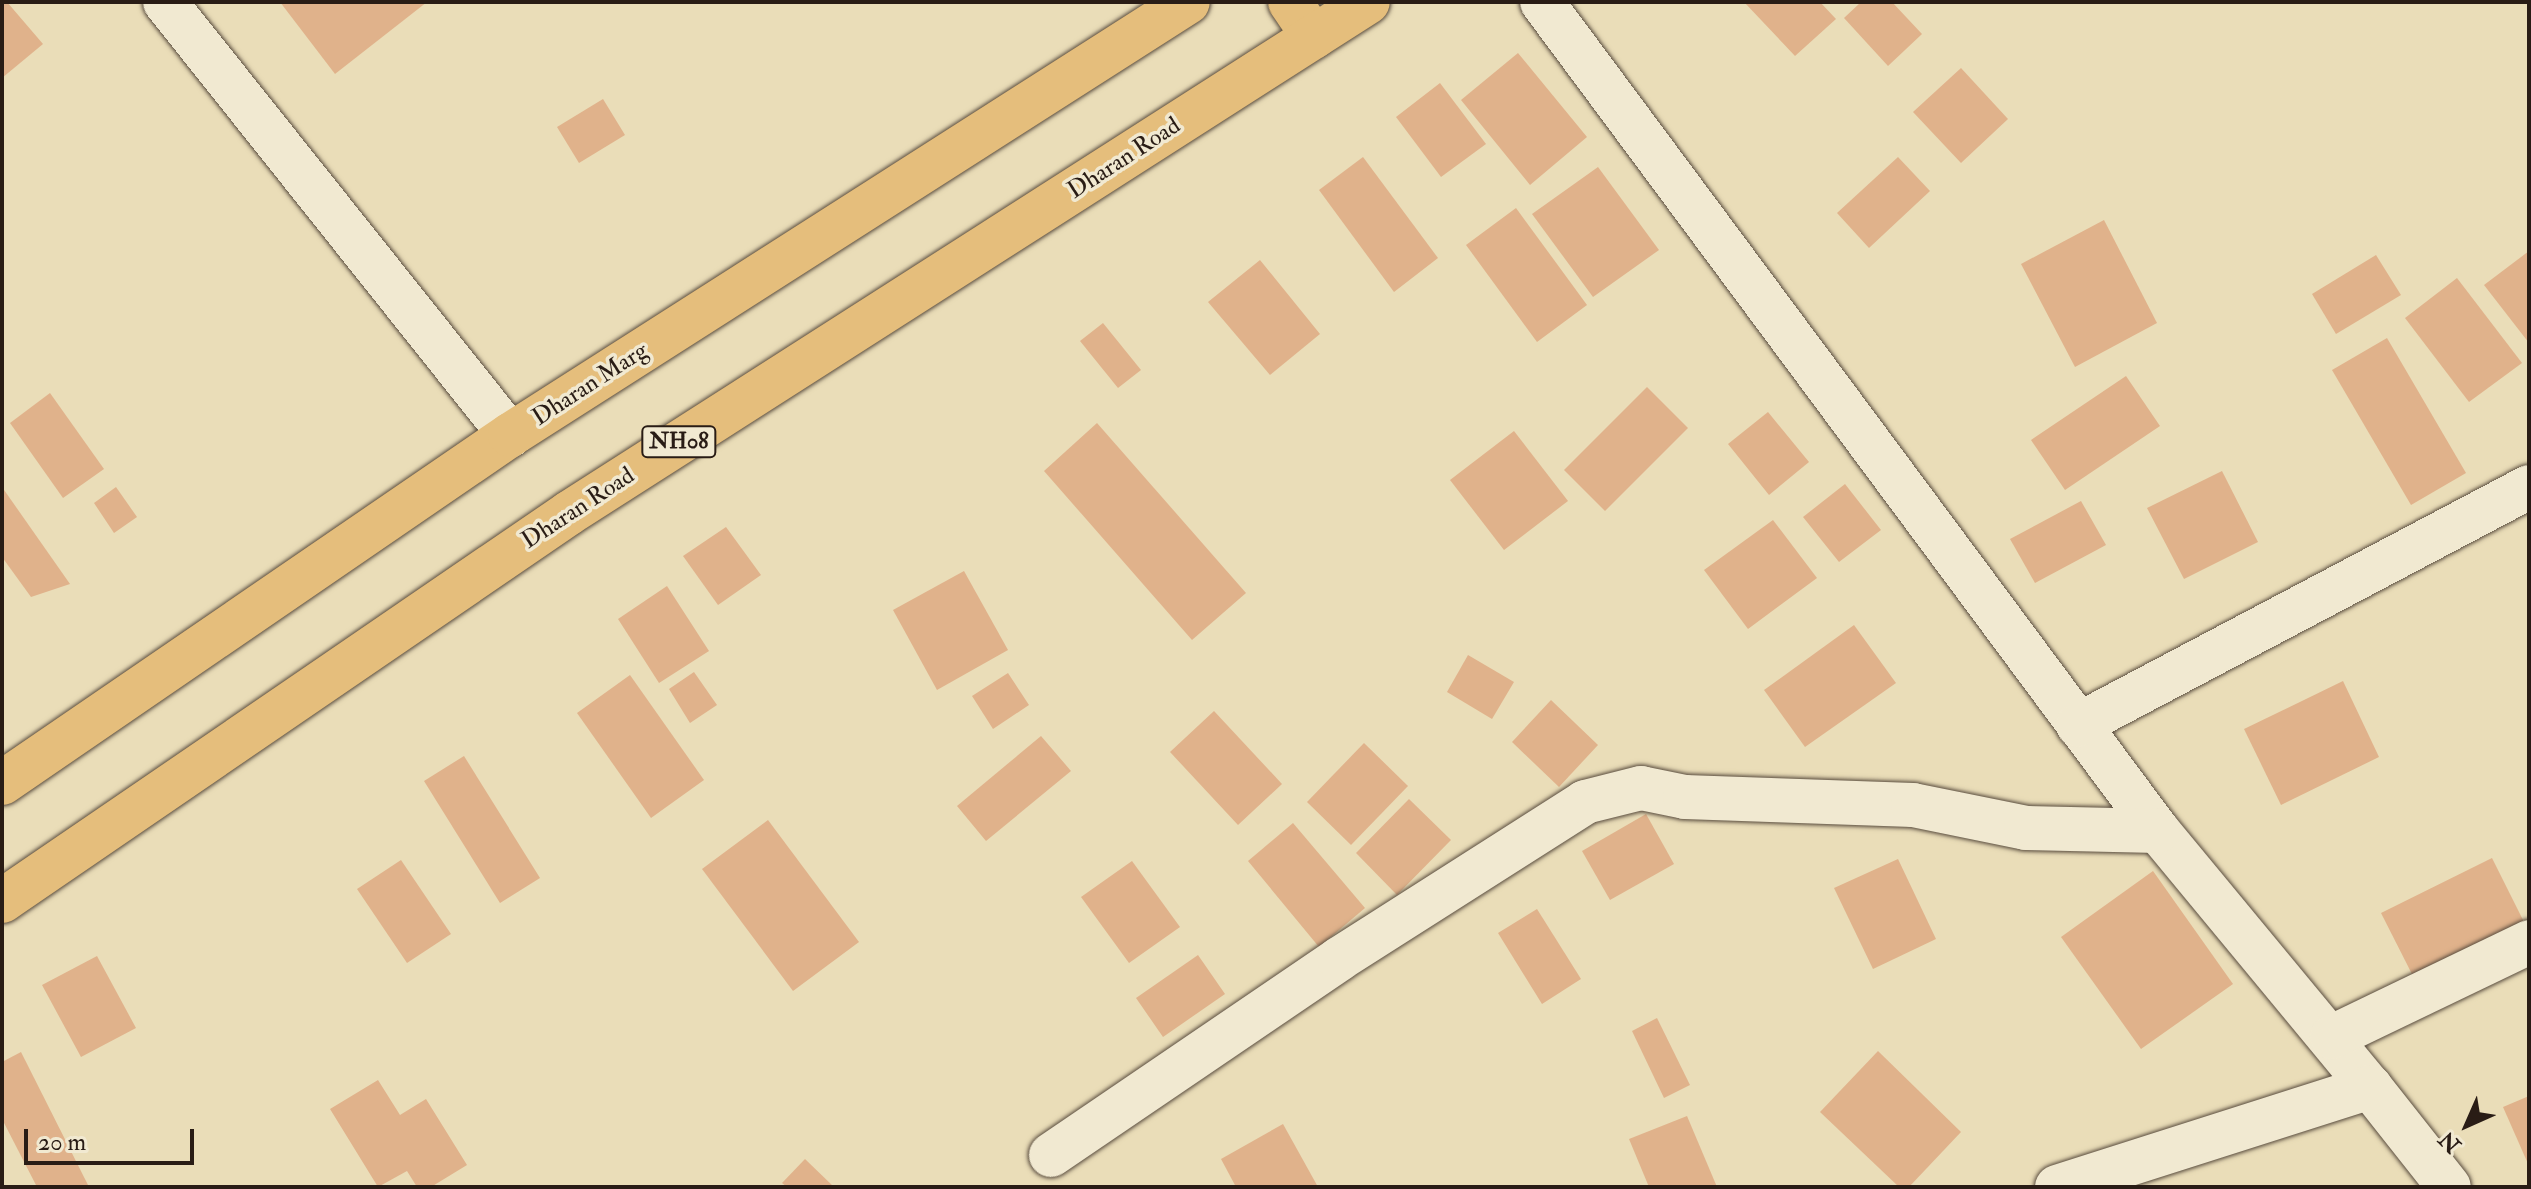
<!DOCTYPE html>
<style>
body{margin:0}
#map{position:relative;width:2531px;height:1189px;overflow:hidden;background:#eaddb8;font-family:"IM FELL Double Pica",serif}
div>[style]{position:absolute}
.building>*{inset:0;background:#e0b28b}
.roads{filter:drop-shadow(0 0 2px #594c3e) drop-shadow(0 0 2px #594c3e)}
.minor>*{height:44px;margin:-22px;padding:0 22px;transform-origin:22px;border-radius:22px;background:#f1e9d1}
.major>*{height:44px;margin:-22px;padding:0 22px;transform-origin:22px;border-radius:22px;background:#e5be7c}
span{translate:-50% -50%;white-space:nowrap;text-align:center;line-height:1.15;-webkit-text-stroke:7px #f1e9d1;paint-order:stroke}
.shield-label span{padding:2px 6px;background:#f1e9d1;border:2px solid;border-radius:6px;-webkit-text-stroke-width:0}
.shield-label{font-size:22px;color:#291c15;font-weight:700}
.street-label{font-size:24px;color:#291c15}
.frame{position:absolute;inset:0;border:4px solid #291c15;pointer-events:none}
.north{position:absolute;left:2427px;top:1085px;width:80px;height:80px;-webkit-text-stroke:6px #f1e9d1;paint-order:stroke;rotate:225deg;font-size:22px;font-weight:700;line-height:32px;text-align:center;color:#291c15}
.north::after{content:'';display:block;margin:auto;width:28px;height:36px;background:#291c15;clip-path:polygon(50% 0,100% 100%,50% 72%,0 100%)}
.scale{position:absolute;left:24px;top:1129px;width:170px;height:36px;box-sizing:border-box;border:4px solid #291c15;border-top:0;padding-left:10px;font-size:24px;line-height:28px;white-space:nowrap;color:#291c15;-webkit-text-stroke:6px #f1e9d1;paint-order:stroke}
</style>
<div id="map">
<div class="building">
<div style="clip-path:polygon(2px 2px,7px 2px,43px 44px,2px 78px)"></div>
<div style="clip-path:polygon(280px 2px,427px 2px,335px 74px)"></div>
<div style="clip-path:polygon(1744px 2px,1820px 2px,1836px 19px,1795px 56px)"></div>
<div style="clip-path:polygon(1861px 2px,1892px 2px,1922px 34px,1888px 66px,1844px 18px)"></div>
<div style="clip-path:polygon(1518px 53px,1587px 137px,1530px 185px,1461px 100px)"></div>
<div style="clip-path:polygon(1961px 68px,2008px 119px,1961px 163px,1913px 112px)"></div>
<div style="clip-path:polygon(1440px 83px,1486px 144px,1441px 177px,1396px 117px)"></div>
<div style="clip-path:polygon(603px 99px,625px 135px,579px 163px,557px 127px)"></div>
<div style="clip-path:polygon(1363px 157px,1438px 258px,1394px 292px,1319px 190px)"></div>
<div style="clip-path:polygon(1898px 157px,1930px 191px,1869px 248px,1837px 213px)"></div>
<div style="clip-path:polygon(1598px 167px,1659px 250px,1593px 297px,1532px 214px)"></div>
<div style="clip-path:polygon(1516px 208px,1587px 305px,1537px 342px,1466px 245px)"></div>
<div style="clip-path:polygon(2104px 220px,2157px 323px,2075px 367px,2021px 264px)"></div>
<div style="clip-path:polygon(2529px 251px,2529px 343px,2484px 285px)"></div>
<div style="clip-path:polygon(2376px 255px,2401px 295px,2336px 334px,2312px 294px)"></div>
<div style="clip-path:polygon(1260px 260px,1320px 334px,1270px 375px,1208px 302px)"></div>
<div style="clip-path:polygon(2457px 278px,2522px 363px,2469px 402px,2405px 318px)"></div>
<div style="clip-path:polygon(1103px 323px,1141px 370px,1118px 388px,1080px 341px)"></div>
<div style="clip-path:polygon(2387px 338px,2466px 473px,2411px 505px,2332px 370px)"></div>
<div style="clip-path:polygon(2126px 376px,2160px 426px,2065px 490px,2031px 440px)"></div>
<div style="clip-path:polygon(1647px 387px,1688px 428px,1605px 511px,1564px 470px)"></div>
<div style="clip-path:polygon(50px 393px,104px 469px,63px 498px,10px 423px)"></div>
<div style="clip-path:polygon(1768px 412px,1809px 462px,1769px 495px,1728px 444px)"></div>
<div style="clip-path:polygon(1097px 423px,1246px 593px,1192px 640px,1044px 471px)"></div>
<div style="clip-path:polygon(1514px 431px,1568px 501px,1504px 550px,1450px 480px)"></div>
<div style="clip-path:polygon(2222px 471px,2258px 542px,2184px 579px,2147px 508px)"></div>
<div style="clip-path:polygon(1845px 484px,1881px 530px,1839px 562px,1803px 517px)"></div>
<div style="clip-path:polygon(2px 487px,70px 584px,31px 597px,2px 557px)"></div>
<div style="clip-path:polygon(116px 487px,137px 517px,114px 533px,94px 503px)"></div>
<div style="clip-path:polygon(2081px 501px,2106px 545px,2035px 583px,2010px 539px)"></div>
<div style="clip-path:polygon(1773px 520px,1817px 578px,1748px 629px,1704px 570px)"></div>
<div style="clip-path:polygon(726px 527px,761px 575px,718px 605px,683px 556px)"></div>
<div style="clip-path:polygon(964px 571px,1008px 650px,937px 690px,893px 610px)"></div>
<div style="clip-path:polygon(667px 586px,709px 651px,659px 683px,618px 619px)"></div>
<div style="clip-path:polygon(1854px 625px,1896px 683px,1805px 747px,1764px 690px)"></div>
<div style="clip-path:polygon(1468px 655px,1514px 682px,1492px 719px,1447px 692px)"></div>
<div style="clip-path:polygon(694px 672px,717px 705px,690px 723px,669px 689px)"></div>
<div style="clip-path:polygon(1008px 673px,1029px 705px,993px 729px,972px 696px)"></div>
<div style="clip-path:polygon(630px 675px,704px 780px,651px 818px,577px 713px)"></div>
<div style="clip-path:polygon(2343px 681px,2379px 757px,2281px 805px,2244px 729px)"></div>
<div style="clip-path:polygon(1551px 700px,1598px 745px,1559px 787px,1512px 742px)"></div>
<div style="clip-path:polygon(1214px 711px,1282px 784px,1238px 825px,1170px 752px)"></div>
<div style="clip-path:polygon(1041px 736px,1071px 771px,986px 841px,957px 806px)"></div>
<div style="clip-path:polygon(1364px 743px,1408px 786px,1351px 845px,1307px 802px)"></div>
<div style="clip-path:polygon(464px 756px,540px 878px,500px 903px,424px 781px)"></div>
<div style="clip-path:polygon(1409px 799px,1451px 840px,1397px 895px,1356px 853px)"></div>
<div style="clip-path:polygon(1646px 814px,1674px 864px,1610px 900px,1582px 851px)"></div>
<div style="clip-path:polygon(768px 820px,859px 942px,793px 991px,702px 869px)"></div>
<div style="clip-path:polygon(1293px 823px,1365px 908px,1319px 947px,1248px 861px)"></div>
<div style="clip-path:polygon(2492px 858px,2526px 926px,2416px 982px,2381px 913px)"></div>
<div style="clip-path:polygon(1898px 859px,1936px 939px,1873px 969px,1834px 888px)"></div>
<div style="clip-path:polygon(401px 860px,451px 934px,407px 963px,357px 889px)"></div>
<div style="clip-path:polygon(1132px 861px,1180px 927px,1129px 963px,1081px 897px)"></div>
<div style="clip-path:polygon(2153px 871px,2233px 984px,2141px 1049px,2061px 937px)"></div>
<div style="clip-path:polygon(1537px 909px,1581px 979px,1542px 1004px,1498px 933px)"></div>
<div style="clip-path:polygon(1198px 955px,1225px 994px,1163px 1037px,1136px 998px)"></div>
<div style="clip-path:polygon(97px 956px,136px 1028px,81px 1057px,42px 985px)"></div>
<div style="clip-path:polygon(1657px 1018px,1690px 1085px,1664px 1098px,1632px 1031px)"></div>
<div style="clip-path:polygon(1878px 1051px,1961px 1132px,1909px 1187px,1899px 1187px,1820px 1112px)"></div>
<div style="clip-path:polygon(21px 1052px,89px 1187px,37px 1187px,2px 1119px,2px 1062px)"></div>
<div style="clip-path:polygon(378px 1080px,400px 1115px,426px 1099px,467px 1165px,431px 1187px,417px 1187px,407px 1171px,378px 1187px,330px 1109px)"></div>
<div style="clip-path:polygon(2529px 1096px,2529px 1166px,2503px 1107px)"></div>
<div style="clip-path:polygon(1687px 1116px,1717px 1187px,1649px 1187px,1629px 1139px)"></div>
<div style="clip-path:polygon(1283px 1124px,1318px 1187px,1236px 1187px,1221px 1159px)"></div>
<div style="clip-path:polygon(805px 1159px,834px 1187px,787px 1187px,782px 1183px)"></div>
</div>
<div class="roads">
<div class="minor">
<div style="left:165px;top:2px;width:554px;rotate:51.45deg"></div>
<div style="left:1542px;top:2px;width:1033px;rotate:53.39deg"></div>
<div style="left:2158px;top:831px;width:332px;rotate:50.4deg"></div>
<div style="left:2078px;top:725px;width:510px;rotate:-27.82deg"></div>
<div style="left:2332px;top:1037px;width:219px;rotate:-25.7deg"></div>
<div style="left:1051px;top:1155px;width:348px;rotate:-34.2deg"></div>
<div style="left:1339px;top:959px;width:292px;rotate:-32.5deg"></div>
<div style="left:1585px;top:802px;width:58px;rotate:-14deg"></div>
<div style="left:1641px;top:788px;width:45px;rotate:11.6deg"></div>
<div style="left:1685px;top:797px;width:228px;rotate:2deg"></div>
<div style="left:1913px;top:805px;width:115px;rotate:11.5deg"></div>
<div style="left:2026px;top:828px;width:132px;rotate:1.3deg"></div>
<div style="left:2057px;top:1187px;width:329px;rotate:-17.7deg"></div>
<div style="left:2370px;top:1087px;width:127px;rotate:51.7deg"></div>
</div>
<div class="major">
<div style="left:1290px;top:2px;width:42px;rotate:55.6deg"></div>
<div style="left:2px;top:783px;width:616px;rotate:-34.41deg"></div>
<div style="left:510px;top:435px;width:804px;rotate:-32.56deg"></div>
<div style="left:2px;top:901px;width:687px;rotate:-34.38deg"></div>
<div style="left:569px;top:513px;width:948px;rotate:-32.6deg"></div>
</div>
</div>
<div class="shield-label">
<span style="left:679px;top:442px">NH08</span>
</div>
<div class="street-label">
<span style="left:1124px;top:158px;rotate:-33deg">Dharan Road</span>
<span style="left:590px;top:384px;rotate:-33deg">Dharan Marg</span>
<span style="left:578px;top:508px;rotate:-33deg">Dharan Road</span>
</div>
<div class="frame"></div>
<div class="north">N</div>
<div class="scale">20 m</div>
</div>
